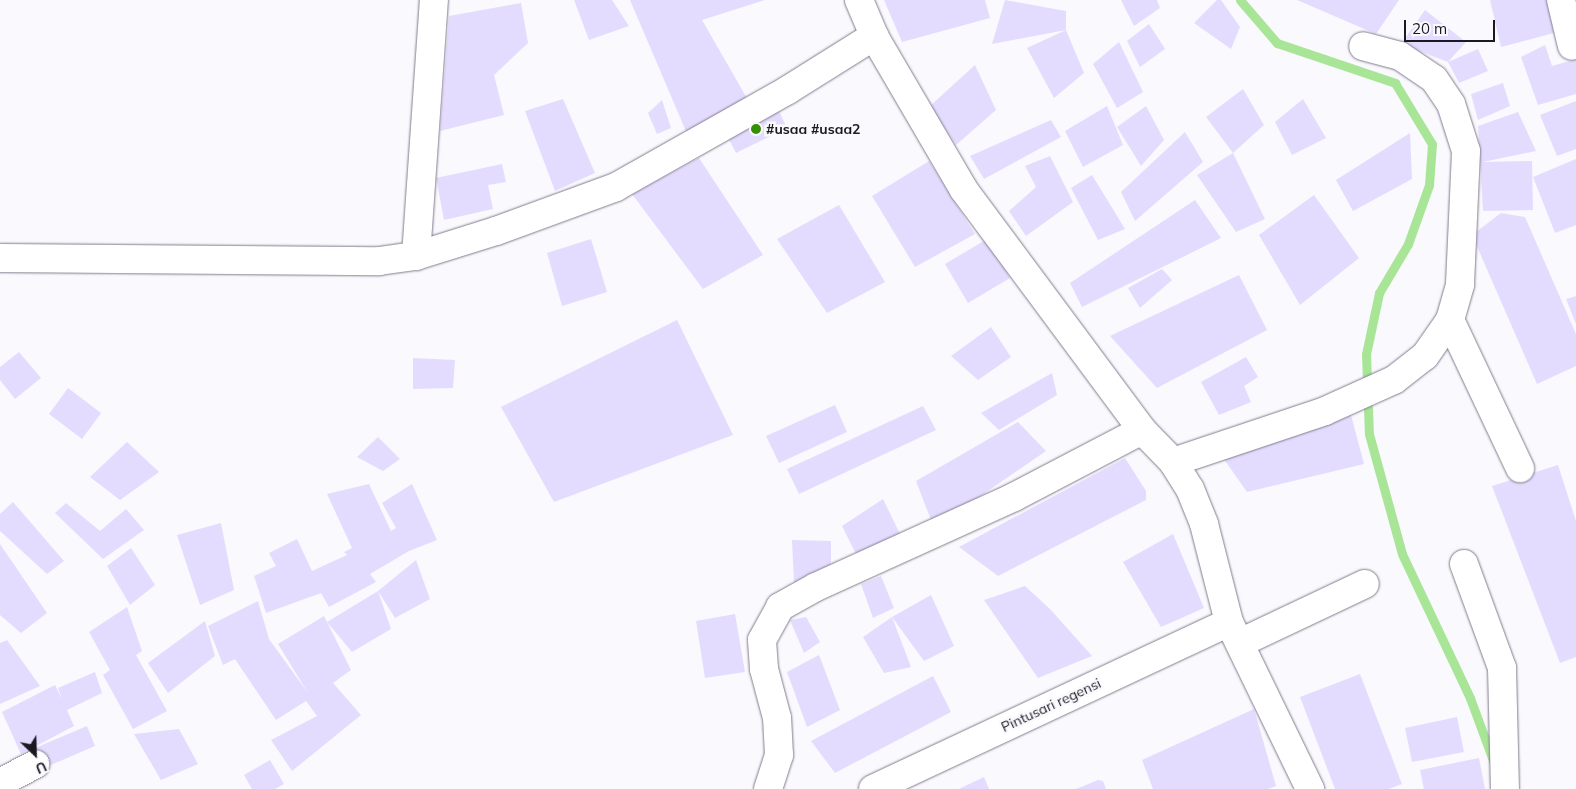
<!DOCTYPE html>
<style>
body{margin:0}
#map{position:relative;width:1576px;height:789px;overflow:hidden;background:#faf9fd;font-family:Mulish,sans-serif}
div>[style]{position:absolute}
.stream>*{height:9px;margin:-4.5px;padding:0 4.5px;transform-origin:4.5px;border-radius:4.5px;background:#a8e597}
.building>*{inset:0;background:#e4dcff}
.roads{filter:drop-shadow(0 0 1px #807c8e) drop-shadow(0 0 1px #807c8e)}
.minor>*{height:28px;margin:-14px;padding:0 14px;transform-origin:14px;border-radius:14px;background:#fff}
.dots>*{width:14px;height:14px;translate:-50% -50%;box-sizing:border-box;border:2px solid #faf9fd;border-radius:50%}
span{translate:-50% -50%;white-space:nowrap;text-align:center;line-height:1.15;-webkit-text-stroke:5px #faf9fd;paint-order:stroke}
.poi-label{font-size:14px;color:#1b1921;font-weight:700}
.left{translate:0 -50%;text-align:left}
.street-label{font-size:14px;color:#1b1921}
.north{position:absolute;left:10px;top:729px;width:50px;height:50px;-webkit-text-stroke:4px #faf9fd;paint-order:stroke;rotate:156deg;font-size:14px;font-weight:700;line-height:20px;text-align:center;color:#1b1921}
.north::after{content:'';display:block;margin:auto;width:18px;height:22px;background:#1b1921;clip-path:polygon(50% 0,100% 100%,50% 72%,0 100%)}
.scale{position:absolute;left:1404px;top:20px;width:91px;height:22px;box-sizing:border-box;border:2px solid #1b1921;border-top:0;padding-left:6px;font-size:15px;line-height:18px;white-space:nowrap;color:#1b1921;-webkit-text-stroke:4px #faf9fd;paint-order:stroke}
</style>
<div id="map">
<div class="stream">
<div style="left:1240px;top:0;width:57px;rotate:49.3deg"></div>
<div style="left:1277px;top:43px;width:125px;rotate:18.7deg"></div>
<div style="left:1395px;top:83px;width:71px;rotate:58.8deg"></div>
<div style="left:1432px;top:144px;width:41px;rotate:94.2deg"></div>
<div style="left:1429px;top:185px;width:63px;rotate:109.6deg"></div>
<div style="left:1408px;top:244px;width:57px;rotate:120.6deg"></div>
<div style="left:1379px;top:293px;width:62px;rotate:102deg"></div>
<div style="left:1366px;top:354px;width:80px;rotate:87.9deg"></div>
<div style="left:1369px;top:434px;width:124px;rotate:74.6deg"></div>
<div style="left:1402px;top:554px;width:159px;rotate:64.7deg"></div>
<div style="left:1470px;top:698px;width:69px;rotate:69.7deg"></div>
</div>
<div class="building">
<div style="clip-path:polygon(574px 0,612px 0,629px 26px,589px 40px)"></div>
<div style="clip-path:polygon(630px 0,765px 0,702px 20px,748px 100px,688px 136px)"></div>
<div style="clip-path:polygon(884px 0,985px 0,990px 18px,902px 42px)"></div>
<div style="clip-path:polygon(1005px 0,1066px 11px,1066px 30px,1084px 73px,1054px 98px,1027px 48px,1066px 30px,992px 44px)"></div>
<div style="clip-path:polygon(1121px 0,1157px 0,1160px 8px,1134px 26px)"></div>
<div style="clip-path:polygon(1217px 0,1221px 0,1240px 27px,1231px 49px,1194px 23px)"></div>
<div style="clip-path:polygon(1297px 0,1399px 0,1376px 34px)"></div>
<div style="clip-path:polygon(1490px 0,1548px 0,1554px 33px,1501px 47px)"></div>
<div style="clip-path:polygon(521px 3px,528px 43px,494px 75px,504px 115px,440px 131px,449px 16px)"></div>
<div style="clip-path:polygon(1425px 10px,1466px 42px,1448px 62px,1401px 44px)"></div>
<div style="clip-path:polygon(1149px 24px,1165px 49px,1140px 67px,1127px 41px)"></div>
<div style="clip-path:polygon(1119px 42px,1143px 92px,1117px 108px,1093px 64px)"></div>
<div style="clip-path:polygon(1545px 45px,1552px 66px,1576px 59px,1576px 94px,1538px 105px,1521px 57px)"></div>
<div style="clip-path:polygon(1478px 49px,1488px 71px,1459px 83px,1448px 62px)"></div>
<div style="clip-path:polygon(975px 65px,996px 110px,956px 145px,930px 106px)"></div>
<div style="clip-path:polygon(1503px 83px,1510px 106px,1478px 120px,1471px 94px)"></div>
<div style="clip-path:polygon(1243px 89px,1264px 125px,1233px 153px,1265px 219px,1236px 232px,1197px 175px,1233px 153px,1206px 117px)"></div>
<div style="clip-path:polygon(563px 99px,595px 173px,555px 191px,525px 111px)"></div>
<div style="clip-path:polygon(1303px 99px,1326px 138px,1292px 155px,1275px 122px)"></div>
<div style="clip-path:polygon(662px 100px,671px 128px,657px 134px,648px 113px)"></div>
<div style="clip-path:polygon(1576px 101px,1576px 149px,1557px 156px,1540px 115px)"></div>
<div style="clip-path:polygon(776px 105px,787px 128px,736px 153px,724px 130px)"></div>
<div style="clip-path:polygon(1107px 106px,1123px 145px,1083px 167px,1065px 131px)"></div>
<div style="clip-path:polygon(1146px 106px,1164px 140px,1141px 166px,1117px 127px)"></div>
<div style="clip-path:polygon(1518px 112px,1536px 151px,1483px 162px,1532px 161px,1533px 210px,1483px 211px,1478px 126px)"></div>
<div style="clip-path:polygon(1051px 120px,1061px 137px,984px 179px,970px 156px)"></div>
<div style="clip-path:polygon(1185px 132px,1203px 162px,1135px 221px,1121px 192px)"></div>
<div style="clip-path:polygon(1410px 133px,1412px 179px,1353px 211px,1336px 180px)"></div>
<div style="clip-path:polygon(1050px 156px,1073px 202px,1026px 236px,1009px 211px,1036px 187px,1025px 166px)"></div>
<div style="clip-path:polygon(699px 158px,763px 255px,703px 289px,632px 194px)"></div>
<div style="clip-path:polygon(1576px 159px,1576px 225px,1555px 233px,1533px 177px)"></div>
<div style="clip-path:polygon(929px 161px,975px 234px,915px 267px,872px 196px)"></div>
<div style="clip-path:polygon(502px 164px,506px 182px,488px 185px,493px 209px,444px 220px,436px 178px)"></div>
<div style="clip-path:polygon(1092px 175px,1125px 229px,1098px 240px,1071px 188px)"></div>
<div style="clip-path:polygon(1314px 195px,1359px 258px,1300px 305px,1259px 235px)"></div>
<div style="clip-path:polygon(1195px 200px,1221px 238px,1082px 307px,1070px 283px)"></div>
<div style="clip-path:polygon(839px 205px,885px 282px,827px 313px,777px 239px)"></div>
<div style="clip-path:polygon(1501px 213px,1525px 217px,1576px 334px,1576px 366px,1537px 384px,1472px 235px)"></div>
<div style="clip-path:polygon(591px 239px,607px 292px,562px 306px,547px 253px)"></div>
<div style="clip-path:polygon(987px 239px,1010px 278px,968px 303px,945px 264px)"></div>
<div style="clip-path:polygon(1162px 269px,1172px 280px,1140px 308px,1128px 288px)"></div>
<div style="clip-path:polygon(1239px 275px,1267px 330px,1157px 388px,1110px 336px)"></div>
<div style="clip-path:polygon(1576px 296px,1576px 324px,1566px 299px)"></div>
<div style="clip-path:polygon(677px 320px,733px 435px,554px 502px,501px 407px)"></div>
<div style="clip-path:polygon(991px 327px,1011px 357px,978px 380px,951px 356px)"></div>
<div style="clip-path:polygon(19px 352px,41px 378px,15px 399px,0 380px,0 367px)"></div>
<div style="clip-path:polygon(1246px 357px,1258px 377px,1244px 386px,1251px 402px,1219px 415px,1201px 382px)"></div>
<div style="clip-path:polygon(413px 358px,455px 360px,453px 388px,413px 389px)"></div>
<div style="clip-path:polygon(1052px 373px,1057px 395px,999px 430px,981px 413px)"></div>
<div style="clip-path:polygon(68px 388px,101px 413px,82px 439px,49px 414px)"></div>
<div style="clip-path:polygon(835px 405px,847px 432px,779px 463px,766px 436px)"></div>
<div style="clip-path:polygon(923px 406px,936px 430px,799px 494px,787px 469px)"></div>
<div style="clip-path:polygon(1350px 411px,1364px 464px,1247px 492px,1221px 455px)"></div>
<div style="clip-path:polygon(1018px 422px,1046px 451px,934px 528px,916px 481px)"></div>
<div style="clip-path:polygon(378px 437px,400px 459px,383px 471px,357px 457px)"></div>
<div style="clip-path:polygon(127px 442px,159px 472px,120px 500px,90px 477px)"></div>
<div style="clip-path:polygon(1125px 458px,1146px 491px,1146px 500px,998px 576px,959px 547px)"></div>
<div style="clip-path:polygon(1558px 465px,1576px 521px,1576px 657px,1560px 663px,1492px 486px)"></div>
<div style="clip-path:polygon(369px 484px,391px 531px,396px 528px,382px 503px,412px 484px,437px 540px,409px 551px,370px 574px,376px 582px,329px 607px,321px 593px,266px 613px,254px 576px,276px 566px,269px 553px,297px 539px,312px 571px,347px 555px,344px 552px,352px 548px,327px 494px)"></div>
<div style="clip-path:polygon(883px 499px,902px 538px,859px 560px,842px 526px)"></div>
<div style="clip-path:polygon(13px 502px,64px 561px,47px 574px,0 531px,0 514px)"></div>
<div style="clip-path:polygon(66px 503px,100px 531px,126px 509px,144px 530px,103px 559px,55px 513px)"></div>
<div style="clip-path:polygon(221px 523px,234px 590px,200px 605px,177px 535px)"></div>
<div style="clip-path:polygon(1173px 534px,1204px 608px,1161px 627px,1123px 562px)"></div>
<div style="clip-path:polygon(792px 540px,831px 541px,831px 571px,794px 583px)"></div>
<div style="clip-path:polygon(0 544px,47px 613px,21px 633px,0 615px)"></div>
<div style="clip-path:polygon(131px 548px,155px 585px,130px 605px,107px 566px)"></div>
<div style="clip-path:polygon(416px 560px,430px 599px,395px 618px,378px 591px,391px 629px,352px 652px,327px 622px,351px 670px,333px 683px,361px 715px,292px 771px,271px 740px,317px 716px,306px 701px,276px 720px,235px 659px,223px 665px,208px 626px,258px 601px,269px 639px,308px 693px,278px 644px,324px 616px,327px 622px,378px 591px)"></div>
<div style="clip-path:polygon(881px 576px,894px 608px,873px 618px,861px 584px)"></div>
<div style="clip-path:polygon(1025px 586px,1050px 609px,1092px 656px,1038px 678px,984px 600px)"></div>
<div style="clip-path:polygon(931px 595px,954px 646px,924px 661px,892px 617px)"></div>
<div style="clip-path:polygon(127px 607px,142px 651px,136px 655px,167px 711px,133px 729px,103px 675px,110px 670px,89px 632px)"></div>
<div style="clip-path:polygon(735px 614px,745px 672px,705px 678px,696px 621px)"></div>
<div style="clip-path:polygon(806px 617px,820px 642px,804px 653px,790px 620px)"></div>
<div style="clip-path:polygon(892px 617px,911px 667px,884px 673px,863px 637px)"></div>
<div style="clip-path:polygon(205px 621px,215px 656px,168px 693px,148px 663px)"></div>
<div style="clip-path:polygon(7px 640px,40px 686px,0 704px,0 643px)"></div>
<div style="clip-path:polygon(819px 655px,840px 710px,807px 727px,787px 672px)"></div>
<div style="clip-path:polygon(95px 672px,102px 693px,67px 710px,74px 726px,21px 754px,2px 712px,55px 685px,62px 699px,58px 688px)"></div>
<div style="clip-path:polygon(1360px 674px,1402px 784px,1389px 789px,1335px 789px,1300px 697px)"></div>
<div style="clip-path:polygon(933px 676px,951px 712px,835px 773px,811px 741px)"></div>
<div style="clip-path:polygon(1254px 709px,1276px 786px,1268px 789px,1153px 789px,1142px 760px)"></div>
<div style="clip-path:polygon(1457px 717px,1464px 752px,1412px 762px,1405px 728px)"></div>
<div style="clip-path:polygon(87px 726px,95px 746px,44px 768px,35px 748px)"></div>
<div style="clip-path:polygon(179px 729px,198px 764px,161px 780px,134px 734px)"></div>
<div style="clip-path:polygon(1479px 758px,1485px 789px,1424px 789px,1420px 770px)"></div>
<div style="clip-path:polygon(270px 760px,284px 784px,275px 789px,252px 789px,244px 775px)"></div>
<div style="clip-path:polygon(984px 777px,989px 789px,959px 789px,963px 787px)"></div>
<div style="clip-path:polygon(1098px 780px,1103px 781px,1106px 789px,1076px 789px)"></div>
</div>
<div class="roads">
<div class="minor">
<div style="left:859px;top:0;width:39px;rotate:67deg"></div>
<div style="left:874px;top:36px;width:178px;rotate:59.7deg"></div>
<div style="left:964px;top:190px;width:299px;rotate:53.4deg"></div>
<div style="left:1142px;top:430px;width:45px;rotate:45.9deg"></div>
<div style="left:1173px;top:462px;width:32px;rotate:58deg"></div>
<div style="left:1190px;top:489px;width:38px;rotate:68deg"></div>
<div style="left:1204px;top:524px;width:101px;rotate:75.7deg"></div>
<div style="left:1229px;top:622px;width:186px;rotate:64.1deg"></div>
<div style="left:1561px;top:0;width:47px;rotate:76.6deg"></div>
<div style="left:416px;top:256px;width:257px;rotate:-86deg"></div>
<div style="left:0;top:258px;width:379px;rotate:0.5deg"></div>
<div style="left:379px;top:261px;width:37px;rotate:-8deg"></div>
<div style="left:416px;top:256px;width:84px;rotate:-17.4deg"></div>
<div style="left:496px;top:231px;width:128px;rotate:-20.1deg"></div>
<div style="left:616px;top:187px;width:197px;rotate:-29.4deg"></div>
<div style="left:788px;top:90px;width:102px;rotate:-32.1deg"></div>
<div style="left:1450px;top:320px;width:164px;rotate:64.7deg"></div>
<div style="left:1173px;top:462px;width:160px;rotate:-18.5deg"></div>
<div style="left:1325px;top:411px;width:76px;rotate:-24.2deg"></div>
<div style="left:1394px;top:380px;width:39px;rotate:-38deg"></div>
<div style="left:1425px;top:356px;width:44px;rotate:-55.2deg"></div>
<div style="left:1450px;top:320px;width:37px;rotate:-74deg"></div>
<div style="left:1460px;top:284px;width:133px;rotate:-87.4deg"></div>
<div style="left:1466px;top:151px;width:49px;rotate:-107.7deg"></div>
<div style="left:1451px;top:104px;width:30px;rotate:-124deg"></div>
<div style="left:1434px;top:79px;width:41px;rotate:-145.9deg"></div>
<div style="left:1400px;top:56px;width:38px;rotate:-165deg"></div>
<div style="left:1464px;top:564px;width:111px;rotate:69.9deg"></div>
<div style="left:1502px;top:668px;width:121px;rotate:88.6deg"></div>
<div style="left:1240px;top:643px;width:138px;rotate:-25.3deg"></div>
<div style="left:0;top:783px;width:40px;rotate:-28deg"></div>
<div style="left:768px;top:789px;width:36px;rotate:-72deg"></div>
<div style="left:779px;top:755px;width:37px;rotate:-93deg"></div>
<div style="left:777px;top:718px;width:51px;rotate:-104.9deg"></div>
<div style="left:764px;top:669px;width:29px;rotate:-94deg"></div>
<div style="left:762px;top:640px;width:38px;rotate:-61deg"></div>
<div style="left:780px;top:607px;width:41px;rotate:-29.1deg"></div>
<div style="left:816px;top:587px;width:217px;rotate:-24.4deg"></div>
<div style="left:1014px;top:497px;width:144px;rotate:-27.6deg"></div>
<div style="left:873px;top:789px;width:393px;rotate:-25.1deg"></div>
</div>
</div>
<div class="dots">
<div style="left:756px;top:129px;background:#349000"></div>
</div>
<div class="poi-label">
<span class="left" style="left:766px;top:129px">#usaa #usaa2</span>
</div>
<div class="street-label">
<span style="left:1051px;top:705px;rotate:-25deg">Pintusari regensi</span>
</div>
<div class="north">U</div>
<div class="scale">20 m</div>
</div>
